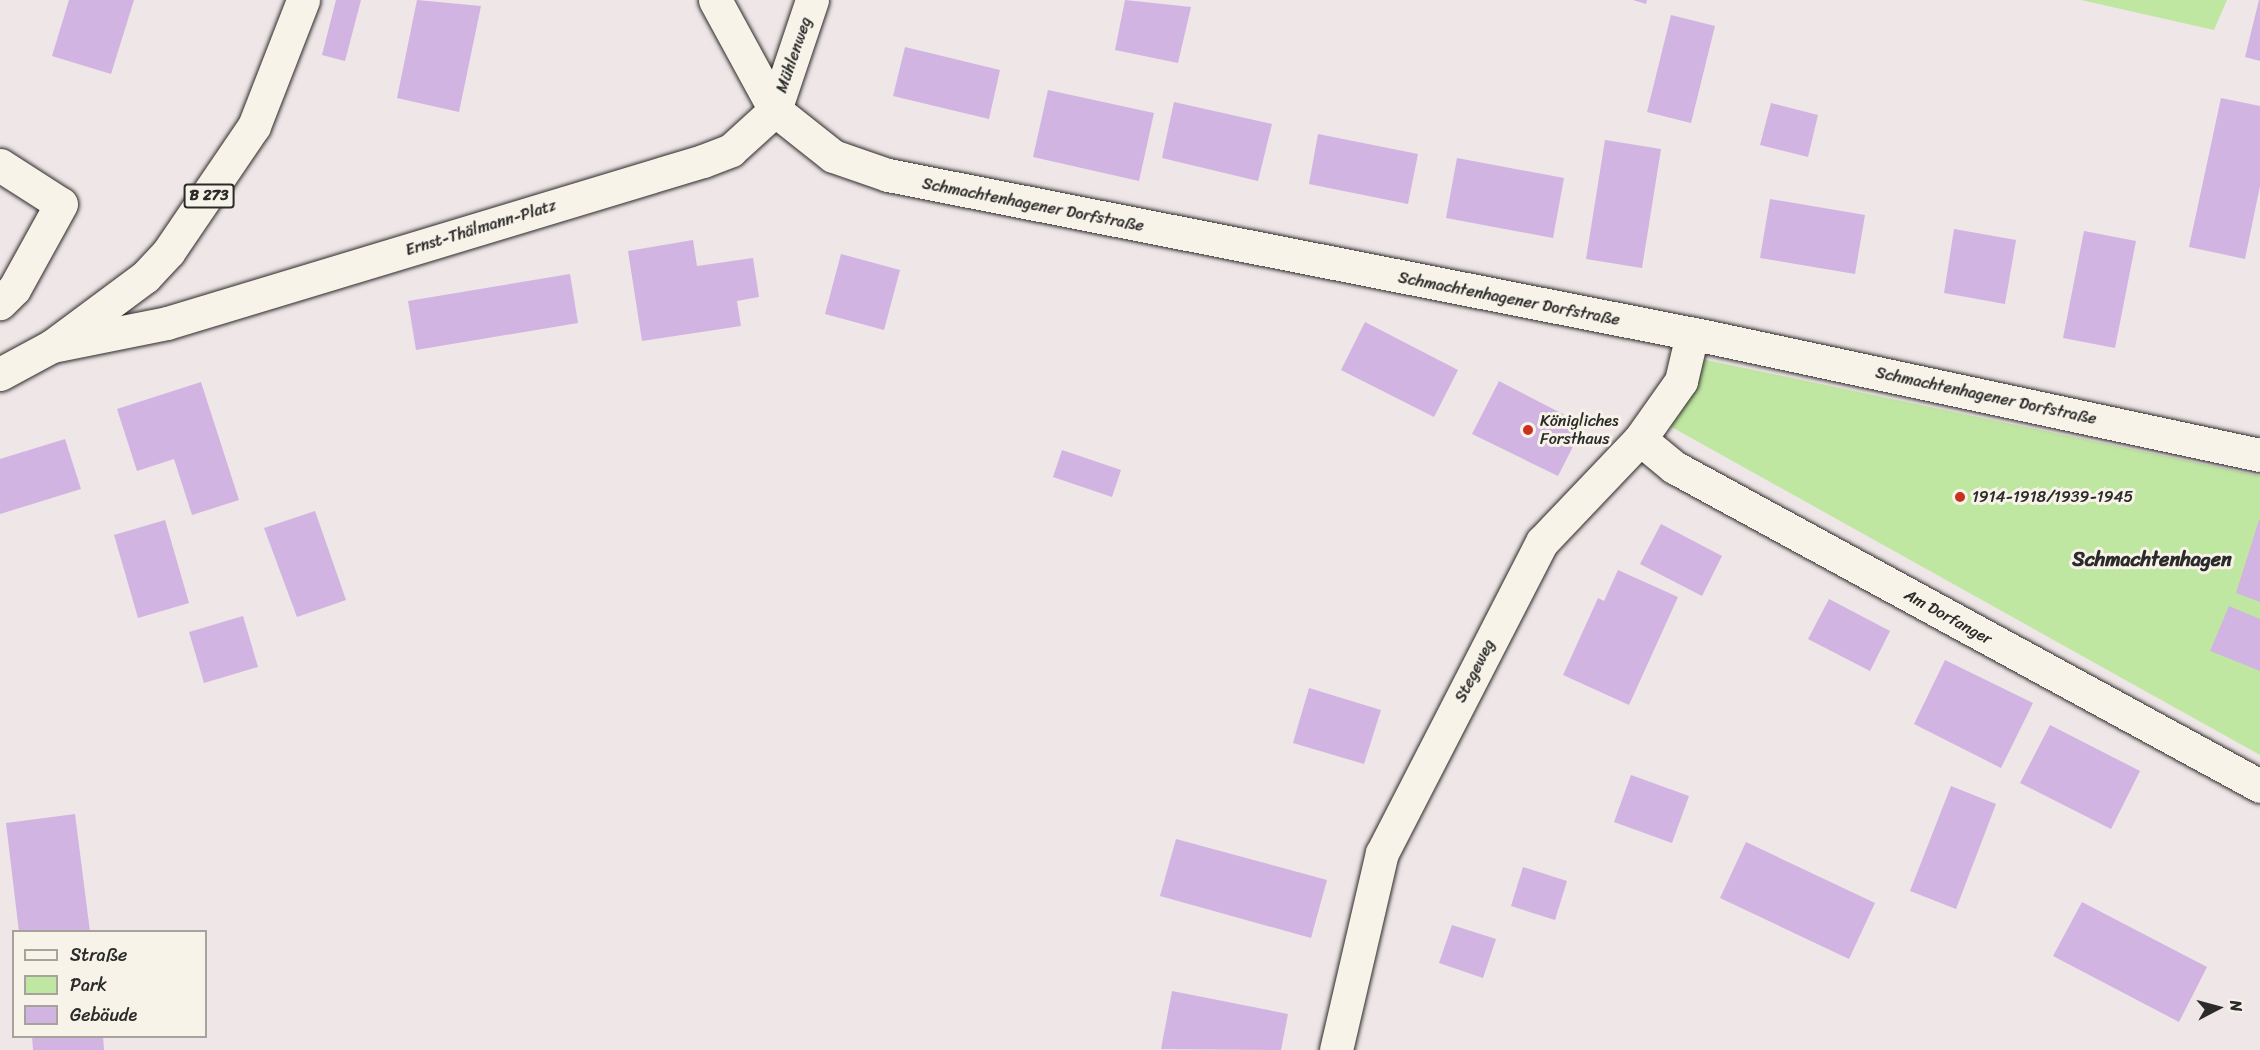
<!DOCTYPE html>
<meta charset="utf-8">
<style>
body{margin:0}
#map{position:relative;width:2260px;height:1050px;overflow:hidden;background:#efe6e7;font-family:Sriracha,sans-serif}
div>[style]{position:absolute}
.green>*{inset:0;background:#c0e7a2}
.building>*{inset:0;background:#d1b4e1}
.roads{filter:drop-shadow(0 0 2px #2b2b2b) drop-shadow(0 0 2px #2b2b2b)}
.minor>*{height:33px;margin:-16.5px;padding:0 16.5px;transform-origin:16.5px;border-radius:16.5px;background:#f7f3e8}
.major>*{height:33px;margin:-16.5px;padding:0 16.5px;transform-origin:16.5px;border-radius:16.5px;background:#f7f3e8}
.dots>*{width:16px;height:16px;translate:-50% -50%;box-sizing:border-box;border:3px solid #f7f3e8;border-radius:50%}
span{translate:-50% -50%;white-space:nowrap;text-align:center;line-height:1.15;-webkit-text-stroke:6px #f7f3e8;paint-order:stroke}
.shield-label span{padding:2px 4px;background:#f7f3e8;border:2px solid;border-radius:4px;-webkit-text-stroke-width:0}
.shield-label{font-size:15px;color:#2b2b2b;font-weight:700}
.street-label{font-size:16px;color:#2b2b2b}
.poi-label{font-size:16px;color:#2b2b2b}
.left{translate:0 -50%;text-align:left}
.quarter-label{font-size:20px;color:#2b2b2b;font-weight:700}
.legend{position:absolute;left:12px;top:930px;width:195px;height:108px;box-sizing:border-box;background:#f7f3e8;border:2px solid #a5a39c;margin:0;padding:8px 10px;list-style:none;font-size:18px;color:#2b2b2b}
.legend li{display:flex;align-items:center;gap:12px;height:30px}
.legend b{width:30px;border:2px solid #a5a39c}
.north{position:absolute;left:2188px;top:978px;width:60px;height:60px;-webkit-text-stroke:4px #f7f3e8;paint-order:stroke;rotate:84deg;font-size:16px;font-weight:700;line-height:24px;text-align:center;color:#2b2b2b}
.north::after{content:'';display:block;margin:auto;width:21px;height:27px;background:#2b2b2b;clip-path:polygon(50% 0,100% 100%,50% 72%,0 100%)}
</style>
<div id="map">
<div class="green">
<div style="clip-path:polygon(2081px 0,2227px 0,2214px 30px)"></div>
<div style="clip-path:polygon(1701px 359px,2260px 476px,2260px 755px,1668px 425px)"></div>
</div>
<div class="building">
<div style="clip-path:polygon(69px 0,134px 0,111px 74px,52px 56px)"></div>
<div style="clip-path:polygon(336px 0,361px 0,345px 61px,322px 55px)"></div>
<div style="clip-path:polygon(417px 0,481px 6px,459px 112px,397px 98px)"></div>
<div style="clip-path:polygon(1125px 0,1191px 7px,1178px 63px,1115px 50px)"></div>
<div style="clip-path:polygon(1633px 0,1647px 0,1646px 4px)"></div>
<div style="clip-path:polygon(2259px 0,2260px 0,2260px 61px,2245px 57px)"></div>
<div style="clip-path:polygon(1671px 15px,1715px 26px,1691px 123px,1647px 112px)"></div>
<div style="clip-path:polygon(905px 47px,1000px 70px,989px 119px,893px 96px)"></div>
<div style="clip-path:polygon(1048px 90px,1154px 113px,1139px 181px,1033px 157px)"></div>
<div style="clip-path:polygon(2221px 98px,2260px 106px,2260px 186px,2245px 259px,2189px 247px)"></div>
<div style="clip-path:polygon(1174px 102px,1272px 124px,1258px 181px,1162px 158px)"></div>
<div style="clip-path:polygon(1771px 103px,1818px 115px,1808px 157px,1760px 145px)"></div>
<div style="clip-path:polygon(1318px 134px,1418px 154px,1408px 204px,1309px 184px)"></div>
<div style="clip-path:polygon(1605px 140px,1661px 149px,1642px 268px,1586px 259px)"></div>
<div style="clip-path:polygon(1457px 158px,1564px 178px,1553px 238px,1446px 218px)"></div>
<div style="clip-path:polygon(1770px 199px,1865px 215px,1855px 274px,1760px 258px)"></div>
<div style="clip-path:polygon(1954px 229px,2016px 240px,2005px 304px,1944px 293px)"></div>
<div style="clip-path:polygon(2084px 231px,2136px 241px,2115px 348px,2063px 338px)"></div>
<div style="clip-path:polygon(693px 240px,697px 266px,753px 258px,759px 297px,737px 301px,741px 326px,642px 341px,628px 251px)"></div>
<div style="clip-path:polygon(841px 254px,900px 270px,884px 330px,825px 314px)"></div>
<div style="clip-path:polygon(570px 274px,578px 323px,416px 350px,408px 301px)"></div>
<div style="clip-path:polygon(1365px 322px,1458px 370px,1434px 417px,1341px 370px)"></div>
<div style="clip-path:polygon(1499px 381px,1584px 425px,1558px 476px,1472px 434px)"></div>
<div style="clip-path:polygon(201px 382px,239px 500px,192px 515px,174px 459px,137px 471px,117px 409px)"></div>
<div style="clip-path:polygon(65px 439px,81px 489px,0 514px,0 459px)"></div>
<div style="clip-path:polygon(1062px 450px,1121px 470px,1112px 497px,1053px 477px)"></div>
<div style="clip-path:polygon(315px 511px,346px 600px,297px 617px,264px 528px)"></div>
<div style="clip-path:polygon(165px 520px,189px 603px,138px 618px,114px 535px)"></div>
<div style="clip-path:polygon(2259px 520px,2260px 520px,2260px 602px,2236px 593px)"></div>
<div style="clip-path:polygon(1661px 524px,1722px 556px,1702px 596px,1640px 564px)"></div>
<div style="clip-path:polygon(1618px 570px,1678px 597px,1629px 705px,1563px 675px,1598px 598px,1604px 601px)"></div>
<div style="clip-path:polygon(1829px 599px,1890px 631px,1870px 671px,1808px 639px)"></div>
<div style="clip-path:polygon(2229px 606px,2260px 619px,2260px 671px,2210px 651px)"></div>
<div style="clip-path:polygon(243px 616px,258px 667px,204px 683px,189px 632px)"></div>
<div style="clip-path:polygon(1945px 660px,2033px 703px,2001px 768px,1914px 724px)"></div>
<div style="clip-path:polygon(1309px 688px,1381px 710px,1364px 764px,1293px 743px)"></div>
<div style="clip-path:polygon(2050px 725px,2140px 771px,2111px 829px,2020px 783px)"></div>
<div style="clip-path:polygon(1631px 775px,1689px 796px,1672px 843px,1614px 822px)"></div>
<div style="clip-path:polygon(1951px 786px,1996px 804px,1956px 909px,1910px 891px)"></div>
<div style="clip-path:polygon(75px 814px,90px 932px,19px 932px,6px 823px)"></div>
<div style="clip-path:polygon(1176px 839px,1327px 880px,1311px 938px,1160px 896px)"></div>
<div style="clip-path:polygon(1746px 842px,1875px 903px,1849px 959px,1720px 898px)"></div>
<div style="clip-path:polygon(1523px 867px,1567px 881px,1555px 920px,1511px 906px)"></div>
<div style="clip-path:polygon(2082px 902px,2207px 967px,2179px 1022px,2053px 956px)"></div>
<div style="clip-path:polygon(1452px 925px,1496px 939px,1483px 978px,1439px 963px)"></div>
<div style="clip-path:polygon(1172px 991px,1288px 1014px,1281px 1050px,1161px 1049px)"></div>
<div style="clip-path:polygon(32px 1036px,103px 1036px,104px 1050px,33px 1050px)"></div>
</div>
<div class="roads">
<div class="minor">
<div style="left:775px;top:110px;width:116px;rotate:-71.4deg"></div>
<div style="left:0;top:165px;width:72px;rotate:32.6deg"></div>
<div style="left:61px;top:204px;width:97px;rotate:118.9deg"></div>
<div style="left:14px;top:289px;width:20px;rotate:135deg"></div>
<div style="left:1640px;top:439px;width:44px;rotate:39.5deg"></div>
<div style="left:1674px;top:467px;width:667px;rotate:28.56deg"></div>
<div style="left:1336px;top:1050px;width:202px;rotate:-76.9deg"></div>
<div style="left:1382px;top:853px;width:350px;rotate:-62.8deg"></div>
<div style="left:1542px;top:542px;width:142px;rotate:-46.4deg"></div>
<div style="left:1640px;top:439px;width:71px;rotate:-54.7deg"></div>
<div style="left:1681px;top:381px;width:48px;rotate:-76.8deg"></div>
</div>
<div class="major">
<div style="left:715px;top:0;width:125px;rotate:61.4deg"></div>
<div style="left:775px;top:110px;width:74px;rotate:38.4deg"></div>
<div style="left:833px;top:156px;width:58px;rotate:19.1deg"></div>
<div style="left:888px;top:175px;width:837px;rotate:11.16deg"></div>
<div style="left:1709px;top:337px;width:563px;rotate:12.09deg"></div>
<div style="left:52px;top:346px;width:117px;rotate:-11.3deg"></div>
<div style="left:167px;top:323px;width:560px;rotate:-16.82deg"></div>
<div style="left:703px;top:161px;width:30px;rotate:-21deg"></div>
<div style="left:731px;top:150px;width:59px;rotate:-42.3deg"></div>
<div style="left:0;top:374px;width:59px;rotate:-28.3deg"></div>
<div style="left:52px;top:346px;width:116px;rotate:-36.6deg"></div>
<div style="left:145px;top:277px;width:35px;rotate:-47deg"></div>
<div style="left:169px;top:251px;width:151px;rotate:-55.8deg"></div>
<div style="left:254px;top:126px;width:135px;rotate:-68.7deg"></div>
</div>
</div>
<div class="dots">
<div style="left:1528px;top:430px;background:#c8321e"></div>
<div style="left:1960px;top:497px;background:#c8321e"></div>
</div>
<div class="shield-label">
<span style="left:209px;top:196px">B 273</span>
</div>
<div class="street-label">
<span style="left:794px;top:55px;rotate:-71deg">Mühlenweg</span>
<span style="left:1033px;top:205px;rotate:11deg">Schmachtenhagener Dorfstraße</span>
<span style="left:481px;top:228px;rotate:-17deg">Ernst-Thälmann-Platz</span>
<span style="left:1509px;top:299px;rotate:11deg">Schmachtenhagener Dorfstraße</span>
<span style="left:1986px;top:396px;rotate:12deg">Schmachtenhagener Dorfstraße</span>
<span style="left:1948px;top:617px;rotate:29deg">Am Dorfanger</span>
<span style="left:1475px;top:671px;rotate:-63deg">Stegeweg</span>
</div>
<div class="poi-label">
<span class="left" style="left:1540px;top:430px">Königliches<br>Forsthaus</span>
<span class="left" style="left:1972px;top:497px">1914-1918/1939-1945</span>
</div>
<div class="quarter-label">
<span style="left:2152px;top:559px">Schmachtenhagen</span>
</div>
<ul class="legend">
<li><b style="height:8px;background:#f7f3e8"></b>Straße</li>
<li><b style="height:16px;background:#c0e7a2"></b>Park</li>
<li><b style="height:16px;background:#d1b4e1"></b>Gebäude</li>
</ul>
<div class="north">N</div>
</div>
